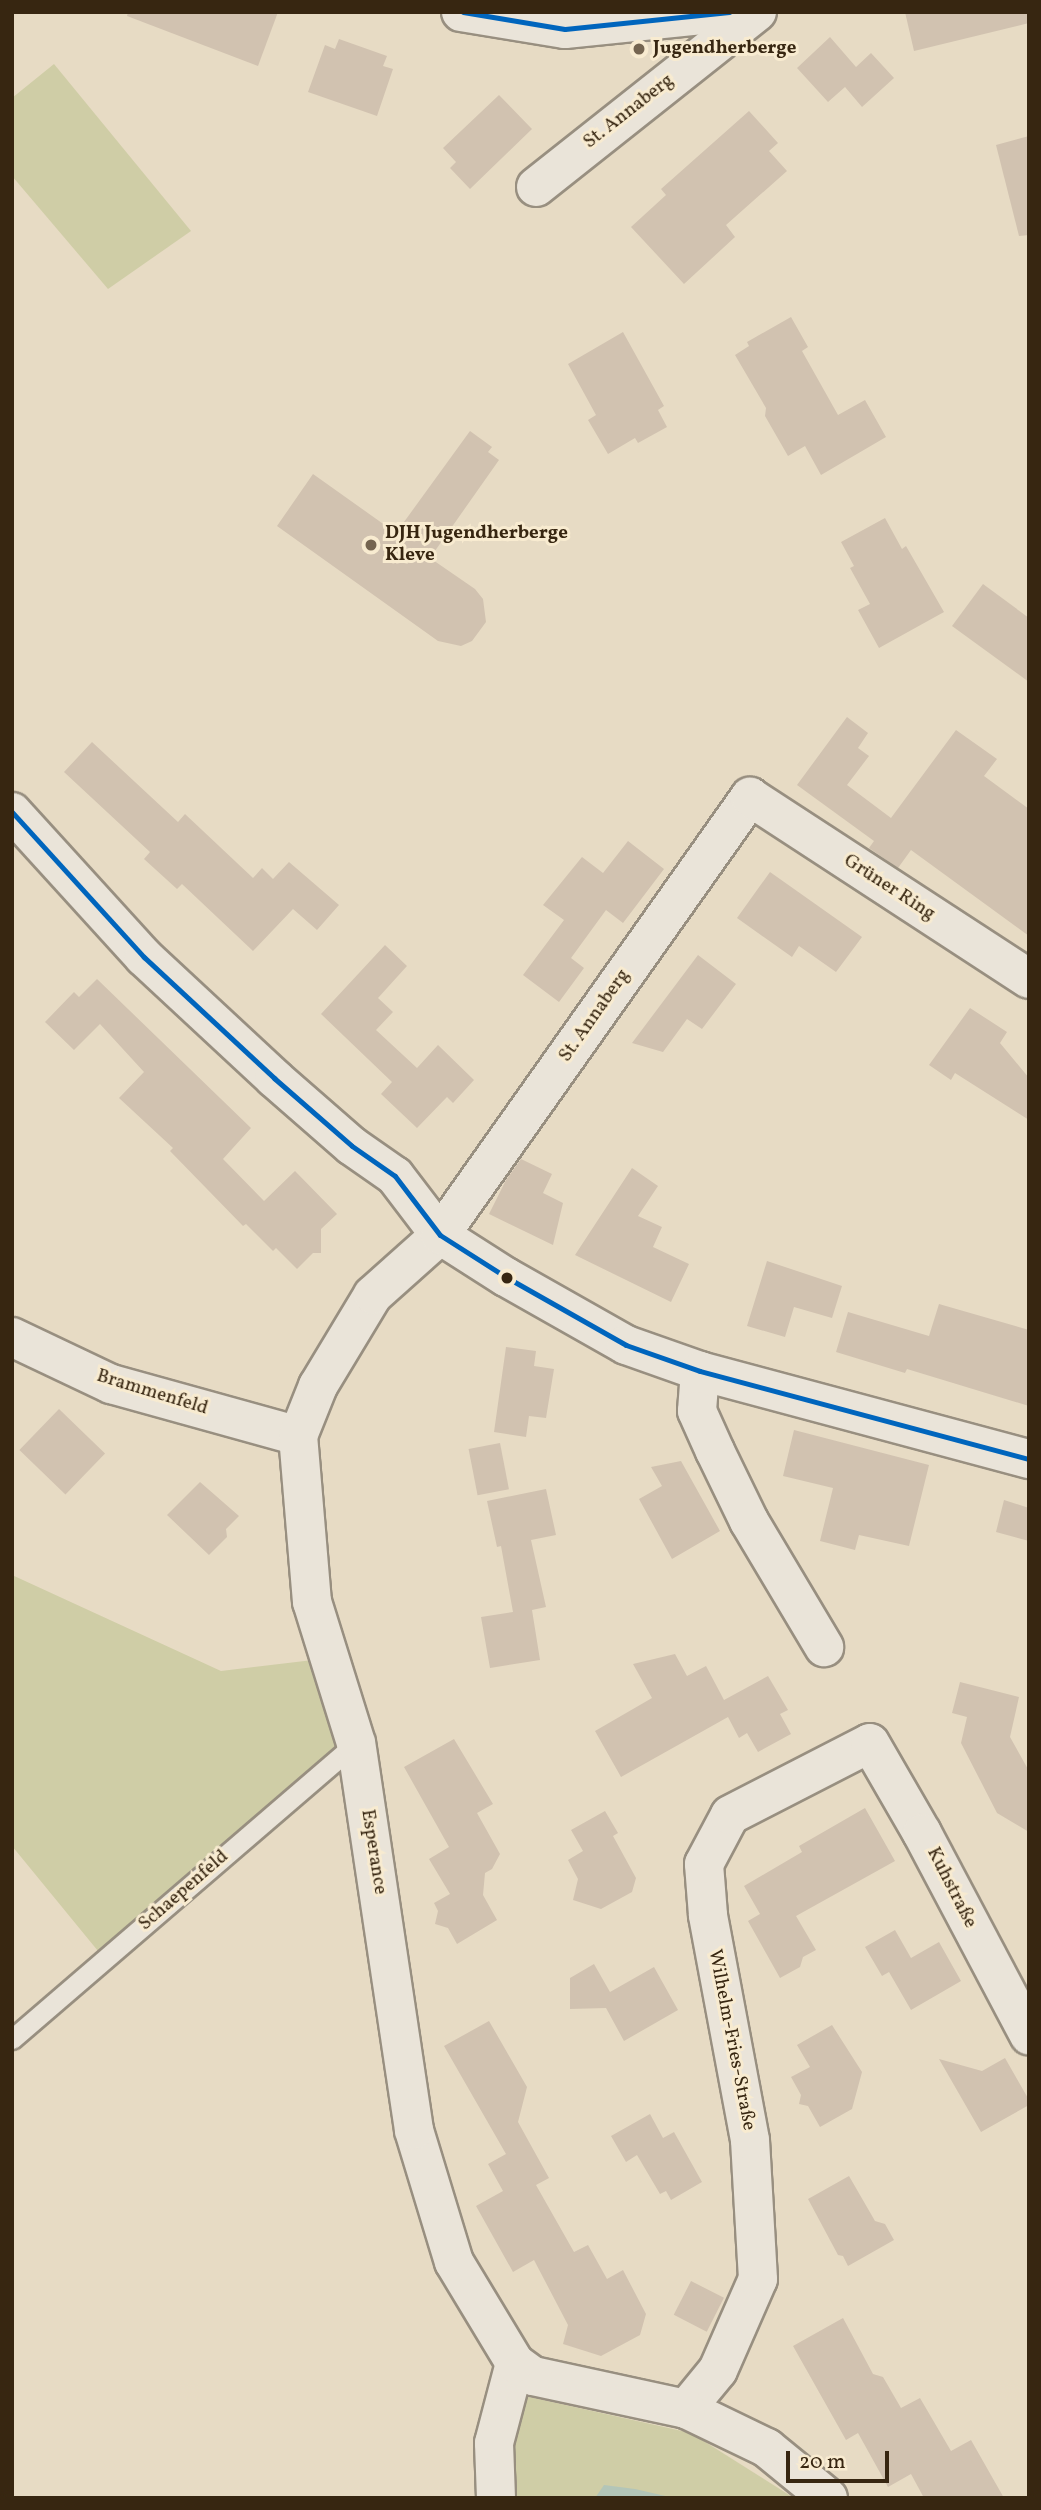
<!DOCTYPE html>
<meta charset="utf-8">
<style>
body{margin:0}
#map{position:relative;width:1041px;height:2510px;overflow:hidden;background:#e7dbc4;font-family:Vollkorn,serif}
div>[style]{position:absolute}
[style*='--x']{left:calc(var(--x)*1px);top:calc(var(--y)*1px);width:calc(var(--w)*1px);rotate:calc(var(--a)*1deg)}
.green>*{inset:0;background:#cfcda6}
.water>*{inset:0;background:#b3c5b8}
.building>*{inset:0;background:#d1c2b0;transform-origin:0 0}
.roads{filter:drop-shadow(2px 0 #988f80) drop-shadow(-2px 0 #988f80) drop-shadow(0 2px #988f80) drop-shadow(0 -2px #988f80)}
.service>*{height:19px;margin:-9.5px;padding:0 9.5px;transform-origin:9.5px;border-radius:9.5px;background:#eae4d9}
.minor>*{height:38px;margin:-19px;padding:0 19px;transform-origin:19px;border-radius:19px;background:#eae4d9}
.bus-1>*{height:5px;margin:-2.5px;padding:0 2.5px;transform-origin:2.5px;border-radius:2.5px;background:#0065bd}
.dots>*{width:19px;height:19px;translate:-50% -50%;box-sizing:border-box;border:4px solid #f8ebd0;border-radius:50%}
span{translate:-50% -50%;white-space:nowrap;text-align:center;line-height:1.15;-webkit-text-stroke:6px #f8ebd0;paint-order:stroke}
.poi-label{font-size:19px;color:#372611;font-weight:700}
.left{translate:0 -50%;text-align:left}
.street-label{font-size:19px;color:#372611}
.frame{position:absolute;inset:0;border:14px solid #372611;pointer-events:none}
.scale{position:absolute;left:786px;top:2451px;width:103px;height:32px;box-sizing:border-box;border:4px solid #372611;border-top:0;padding-left:9px;font-size:21px;line-height:24px;white-space:nowrap;color:#372611;-webkit-text-stroke:5px #f8ebd0;paint-order:stroke}
</style>
<div id="map">
<div class="green">
<i style="clip-path:polygon(54px 64px,191px 231px,108px 289px,12px 176px,12px 98px)"></i>
<i style="clip-path:polygon(12px 1575px,221px 1671px,313px 1660px,337px 1746px,98px 1951px,12px 1846px)"></i>
<i style="clip-path:polygon(525px 2396px,691px 2433px,794px 2498px,516px 2498px,508px 2450px)"></i>
</div>
<div class="water">
<i style="clip-path:polygon(604px 2485px,635px 2489px,674px 2498px,595px 2498px)"></i>
</div>
<div class="building">
<i style="clip-path:polygon(128px 12px,278px 12px,258px 66px,127px 16px)"></i>
<i style="clip-path:polygon(905px 12px,1029px 12px,1029px 23px,914px 51px)"></i>
<i style="clip-path:polygon(830px 37px,856px 67px,871px 53px,894px 78px,862px 107px,845px 87px,828px 102px,797px 68px)"></i>
<i style="clip-path:polygon(339px 39px,387px 56px,383px 66px,393px 69px,377px 116px,308px 92px,325px 45px,335px 49px)"></i>
<i style="clip-path:polygon(499px 95px,532px 129px,470px 189px,450px 168px,456px 162px,443px 148px)"></i>
<i style="clip-path:polygon(749px 111px,778px 143px,769px 151px,787px 171px,726px 225px,735px 237px,684px 284px,631px 227px,666px 195px,661px 189px)"></i>
<i style="clip-path:polygon(1029px 136px,1029px 235px,1019px 236px,996px 145px)"></i>
<i style="clip-path:polygon(791px 317px,808px 347px,802px 351px,838px 415px,865px 400px,886px 437px,821px 475px,805px 446px,788px 456px,765px 416px,766px 408px,735px 355px,749px 346px,747px 342px)"></i>
<i style="clip-path:polygon(623px 332px,664px 406px,658px 410px,667px 427px,638px 443px,635px 438px,608px 454px,588px 420px,596px 415px,568px 364px)"></i>
<i style="clip-path:polygon(470px 431px,492px 447px,488px 452px,499px 460px,430px 558px,475px 589px,483px 599px,486px 622px,472px 641px,461px 646px,438px 641px,277px 526px,313px 474px,396px 533px)"></i>
<i style="clip-path:polygon(885px 518px,902px 549px,906px 546px,944px 612px,879px 648px,858px 610px,870px 604px,850px 568px,854px 566px,841px 542px)"></i>
<i style="clip-path:polygon(983px 584px,1029px 618px,1029px 682px,952px 626px)"></i>
<i style="clip-path:polygon(847px 717px,868px 733px,858px 748px,869px 756px,847px 785px,891px 818px,956px 730px,997px 759px,984px 776px,1029px 809px,1029px 936px,911px 850px,898px 868px,869px 848px,874px 841px,797px 785px)"></i>
<i style="clip-path:polygon(92px 742px,178px 822px,185px 814px,253px 878px,262px 868px,273px 879px,289px 862px,339px 905px,317px 930px,293px 909px,253px 951px,182px 884px,177px 889px,144px 859px,150px 852px,64px 772px)"></i>
<i style="clip-path:polygon(628px 841px,664px 869px,623px 923px,606px 910px,571px 958px,584px 968px,559px 1002px,523px 975px,564px 920px,543px 905px,582px 857px,603px 873px)"></i>
<i style="clip-path:polygon(770px 872px,862px 937px,836px 972px,799px 946px,792px 957px,737px 918px)"></i>
<i style="clip-path:polygon(385px 945px,407px 966px,378px 998px,393px 1012px,376px 1030px,417px 1068px,438px 1045px,474px 1080px,453px 1103px,447px 1097px,417px 1128px,381px 1094px,392px 1082px,321px 1014px)"></i>
<i style="clip-path:polygon(698px 955px,736px 984px,702px 1029px,687px 1019px,663px 1052px,632px 1043px)"></i>
<i style="clip-path:polygon(97px 979px,251px 1128px,223px 1159px,264px 1201px,295px 1171px,337px 1214px,321px 1229px,321px 1253px,313px 1253px,297px 1269px,276px 1248px,273px 1251px,246px 1224px,243px 1226px,170px 1151px,173px 1148px,119px 1098px,144px 1072px,100px 1024px,74px 1050px,45px 1022px,74px 992px,79px 997px)"></i>
<i style="clip-path:polygon(970px 1008px,1007px 1032px,1000px 1043px,1029px 1078px,1029px 1120px,955px 1073px,951px 1080px,929px 1065px)"></i>
<i style="clip-path:polygon(521px 1159px,552px 1174px,543px 1193px,563px 1203px,553px 1245px,489px 1214px,506px 1180px)"></i>
<i style="clip-path:polygon(632px 1168px,658px 1186px,638px 1216px,662px 1227px,653px 1247px,689px 1264px,671px 1302px,575px 1255px)"></i>
<i style="clip-path:polygon(767px 1261px,842px 1286px,832px 1318px,794px 1307px,785px 1337px,747px 1326px)"></i>
<i style="clip-path:polygon(939px 1304px,1029px 1330px,1029px 1406px,907px 1369px,905px 1373px,836px 1352px,848px 1312px,929px 1336px)"></i>
<i style="clip-path:polygon(506px 1347px,536px 1351px,534px 1366px,554px 1369px,546px 1418px,529px 1416px,526px 1437px,494px 1432px)"></i>
<i style="left:59px;top:1409px;width:64px;height:57px;rotate:44deg"></i>
<i style="clip-path:polygon(794px 1430px,929px 1465px,909px 1546px,859px 1535px,855px 1550px,820px 1541px,833px 1488px,783px 1476px)"></i>
<i style="left:500px;top:1443px;width:47px;height:32px;rotate:79deg"></i>
<i style="clip-path:polygon(681px 1461px,720px 1531px,672px 1559px,639px 1499px,662px 1486px,651px 1467px)"></i>
<i style="clip-path:polygon(200px 1482px,239px 1516px,226px 1529px,227px 1537px,209px 1555px,167px 1515px)"></i>
<i style="clip-path:polygon(546px 1489px,556px 1535px,531px 1540px,546px 1607px,532px 1610px,540px 1660px,490px 1668px,481px 1617px,513px 1612px,501px 1546px,497px 1547px,487px 1501px)"></i>
<i style="clip-path:polygon(1004px 1500px,1029px 1508px,1029px 1541px,996px 1532px)"></i>
<i style="clip-path:polygon(675px 1654px,687px 1676px,706px 1666px,724px 1700px,768px 1676px,788px 1710px,780px 1714px,791px 1734px,758px 1752px,747px 1733px,739px 1738px,728px 1717px,621px 1777px,595px 1731px,652px 1698px,633px 1664px)"></i>
<i style="clip-path:polygon(960px 1682px,1019px 1697px,1010px 1737px,1029px 1771px,1029px 1832px,997px 1813px,961px 1743px,967px 1717px,952px 1713px)"></i>
<i style="clip-path:polygon(454px 1739px,493px 1804px,477px 1813px,500px 1854px,492px 1869px,485px 1873px,483px 1895px,497px 1920px,457px 1944px,448px 1928px,435px 1924px,438px 1911px,434px 1903px,450px 1894px,429px 1859px,449px 1847px,404px 1767px)"></i>
<i style="clip-path:polygon(865px 1808px,895px 1861px,796px 1916px,816px 1950px,803px 1957px,800px 1967px,780px 1978px,748px 1921px,760px 1914px,744px 1886px,802px 1852px,799px 1846px)"></i>
<i style="clip-path:polygon(605px 1811px,618px 1833px,613px 1836px,636px 1878px,632px 1892px,601px 1909px,573px 1900px,578px 1879px,568px 1860px,583px 1851px,571px 1830px)"></i>
<i style="clip-path:polygon(895px 1930px,911px 1958px,939px 1942px,961px 1981px,911px 2010px,889px 1972px,882px 1976px,865px 1947px)"></i>
<i style="clip-path:polygon(594px 1964px,610px 1992px,654px 1967px,678px 2010px,624px 2041px,606px 2008px,570px 2009px,570px 1978px)"></i>
<i style="clip-path:polygon(489px 2021px,527px 2087px,518px 2122px,549px 2178px,536px 2185px,574px 2252px,588px 2245px,607px 2279px,623px 2270px,646px 2314px,640px 2335px,601px 2356px,563px 2344px,568px 2325px,534px 2260px,513px 2272px,476px 2206px,503px 2191px,488px 2164px,506px 2154px,444px 2046px)"></i>
<i style="clip-path:polygon(832px 2025px,862px 2072px,852px 2109px,820px 2127px,808px 2106px,799px 2104px,801px 2095px,791px 2077px,810px 2067px,797px 2045px)"></i>
<i style="clip-path:polygon(1005px 2058px,1029px 2100px,1029px 2105px,981px 2132px,939px 2059px,982px 2071px)"></i>
<i style="clip-path:polygon(650px 2114px,663px 2138px,674px 2132px,702px 2182px,671px 2200px,666px 2191px,660px 2194px,637px 2155px,626px 2162px,611px 2136px)"></i>
<i style="clip-path:polygon(849px 2176px,875px 2221px,885px 2224px,894px 2240px,848px 2266px,843px 2256px,838px 2255px,808px 2199px)"></i>
<i style="left:691px;top:2281px;width:37px;height:38px;rotate:27deg"></i>
<i style="clip-path:polygon(843px 2318px,873px 2374px,883px 2377px,901px 2408px,920px 2398px,951px 2451px,971px 2440px,1004px 2498px,924px 2498px,911px 2474px,888px 2487px,858px 2433px,846px 2440px,793px 2346px)"></i>
</div>
<div class="roads">
<div class="service">
<i style="--x:12;--y:2039;--w:454;--a:-40.7"></i>
</div>
<div class="minor">
<i style="--x:461;--y:12;--w:105;--a:9.3"></i>
<i style="--x:565;--y:29;--w:167;--a:-5.8"></i>
<i style="--x:536;--y:187;--w:282;--a:-38.4"></i>
<i style="--x:12;--y:812;--w:196;--a:47.7"></i>
<i style="--x:144;--y:957;--w:178;--a:42.9"></i>
<i style="--x:274;--y:1078;--w:103;--a:41.1"></i>
<i style="--x:352;--y:1146;--w:52;--a:34.9"></i>
<i style="--x:395;--y:1176;--w:74;--a:52.7"></i>
<i style="--x:440;--y:1235;--w:78;--a:32.5"></i>
<i style="--x:506;--y:1277;--w:138;--a:29.5"></i>
<i style="--x:626;--y:1345;--w:78;--a:19.4"></i>
<i style="--x:700;--y:1371;--w:341;--a:15"></i>
<i style="--x:12;--y:1337;--w:110;--a:25.4"></i>
<i style="--x:111;--y:1384;--w:194;--a:15.5"></i>
<i style="--x:700;--y:1371;--w:40;--a:94.3"></i>
<i style="--x:697;--y:1411;--w:44;--a:65.8"></i>
<i style="--x:715;--y:1451;--w:78;--a:64.1"></i>
<i style="--x:749;--y:1521;--w:147;--a:59.2"></i>
<i style="--x:686;--y:2409;--w:50;--a:-50.6"></i>
<i style="--x:718;--y:2370;--w:99;--a:-66.3"></i>
<i style="--x:758;--y:2279;--w:139;--a:-93.3"></i>
<i style="--x:750;--y:2140;--w:229;--a:-100.6"></i>
<i style="--x:708;--y:1915;--w:51;--a:-94.5"></i>
<i style="--x:704;--y:1864;--w:55;--a:-62"></i>
<i style="--x:730;--y:1815;--w:157;--a:-27.2"></i>
<i style="--x:870;--y:1743;--w:104;--a:60"></i>
<i style="--x:922;--y:1833;--w:229;--a:62.1"></i>
<i style="--x:496;--y:2498;--w:55;--a:-92.1"></i>
<i style="--x:494;--y:2443;--w:83;--a:-75.3"></i>
<i style="--x:828;--y:2498;--w:79;--a:-140.7"></i>
<i style="--x:767;--y:2448;--w:90;--a:-154.3"></i>
<i style="--x:686;--y:2409;--w:157;--a:-167.8"></i>
<i style="--x:533;--y:2376;--w:22;--a:-144"></i>
<i style="--x:515;--y:2363;--w:118;--a:-121.1"></i>
<i style="--x:454;--y:2262;--w:138;--a:-106.9"></i>
<i style="--x:414;--y:2130;--w:391;--a:-98.5"></i>
<i style="--x:356;--y:1743;--w:148;--a:-107.3"></i>
<i style="--x:312;--y:1602;--w:167;--a:-94.8"></i>
<i style="--x:298;--y:1436;--w:54;--a:-68.2"></i>
<i style="--x:318;--y:1386;--w:106;--a:-58.9"></i>
<i style="--x:373;--y:1295;--w:90;--a:-41.8"></i>
<i style="--x:440;--y:1235;--w:537;--a:-54.71"></i>
<i style="--x:750;--y:797;--w:333;--a:33.1"></i>
</div>
</div>
<div class="bus-1">
<i style="--x:463;--y:12;--w:103;--a:9.5"></i>
<i style="--x:565;--y:29;--w:165;--a:-5.9"></i>
<i style="--x:12;--y:812;--w:196;--a:47.7"></i>
<i style="--x:144;--y:957;--w:178;--a:42.9"></i>
<i style="--x:274;--y:1078;--w:103;--a:41.1"></i>
<i style="--x:352;--y:1146;--w:52;--a:34.9"></i>
<i style="--x:395;--y:1176;--w:74;--a:52.7"></i>
<i style="--x:440;--y:1235;--w:78;--a:32.5"></i>
<i style="--x:506;--y:1277;--w:138;--a:29.5"></i>
<i style="--x:626;--y:1345;--w:78;--a:19.4"></i>
<i style="--x:700;--y:1371;--w:341;--a:15"></i>
</div>
<div class="dots">
<i style="left:639px;top:49px;background:#756550"></i>
<i style="left:371px;top:545px;background:#756550"></i>
<i style="left:507px;top:1278px;background:#372611"></i>
</div>
<div class="poi-label">
<span class="left" style="left:653px;top:49px">Jugendherberge</span>
<span class="left" style="left:385px;top:545px">DJH Jugendherberge<br>Kleve</span>
</div>
<div class="street-label">
<span style="left:629px;top:112px;rotate:-38deg">St. Annaberg</span>
<span style="left:889px;top:888px;rotate:33deg">Grüner Ring</span>
<span style="left:595px;top:1016px;rotate:-55deg">St. Annaberg</span>
<span style="left:152px;top:1393px;rotate:17deg">Brammenfeld</span>
<span style="left:373px;top:1852px;rotate:81deg">Esperance</span>
<span style="left:951px;top:1888px;rotate:63deg">Kuhstraße</span>
<span style="left:184px;top:1891px;rotate:-41deg">Schaepenfeld</span>
<span style="left:731px;top:2040px;rotate:79deg">Wilhelm-Fries-Straße</span>
</div>
<div class="frame"></div>
<div class="scale">20 m</div>
</div>
